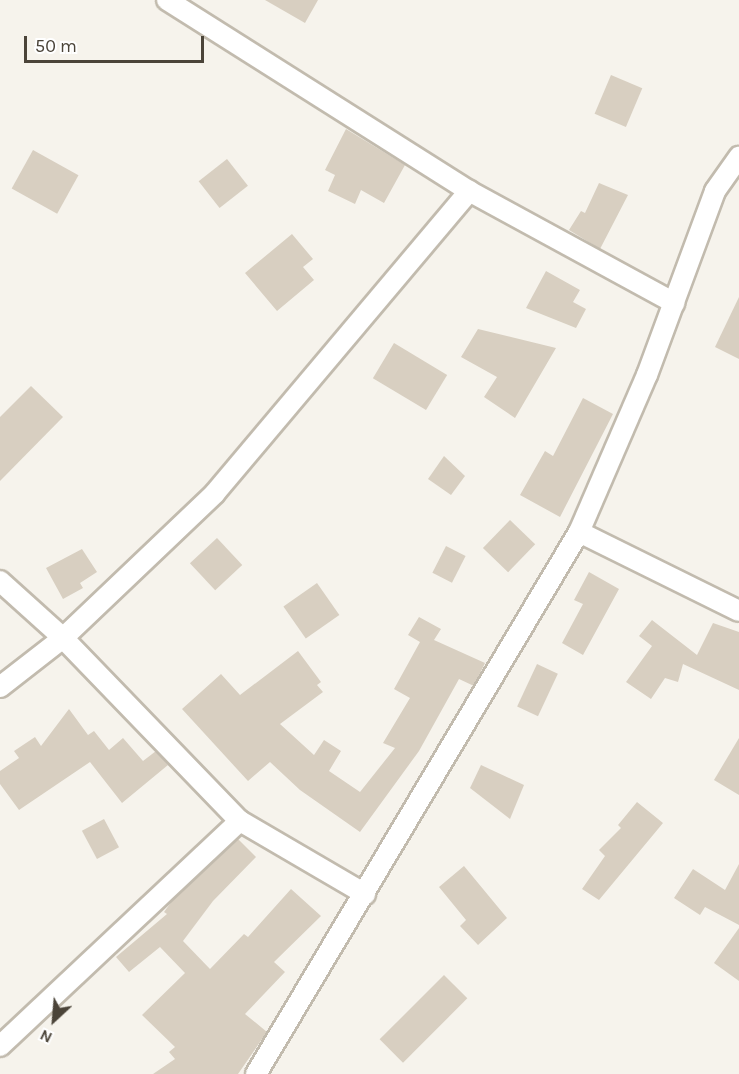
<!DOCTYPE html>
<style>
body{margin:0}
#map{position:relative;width:739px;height:1074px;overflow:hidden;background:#f6f3ec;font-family:Karla,sans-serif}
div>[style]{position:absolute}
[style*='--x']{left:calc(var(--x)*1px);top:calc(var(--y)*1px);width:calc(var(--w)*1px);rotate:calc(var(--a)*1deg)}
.building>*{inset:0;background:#d8cfc1;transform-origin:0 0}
.roads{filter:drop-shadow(2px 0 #c2bbae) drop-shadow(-2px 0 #c2bbae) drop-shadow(0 2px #c2bbae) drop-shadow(0 -2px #c2bbae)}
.street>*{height:20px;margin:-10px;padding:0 10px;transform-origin:10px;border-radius:10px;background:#fff}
span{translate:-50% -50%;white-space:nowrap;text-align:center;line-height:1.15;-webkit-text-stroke:6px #fff;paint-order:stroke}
.north{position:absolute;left:24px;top:990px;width:60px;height:60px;-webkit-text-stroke:4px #fff;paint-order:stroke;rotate:206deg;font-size:16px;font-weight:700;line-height:24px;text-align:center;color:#4b4439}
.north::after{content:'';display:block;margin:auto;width:21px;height:27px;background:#4b4439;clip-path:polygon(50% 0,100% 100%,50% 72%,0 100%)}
.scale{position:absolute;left:24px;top:36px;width:180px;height:27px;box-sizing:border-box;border:3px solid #4b4439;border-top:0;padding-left:8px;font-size:18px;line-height:21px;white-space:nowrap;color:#4b4439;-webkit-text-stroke:4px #fff;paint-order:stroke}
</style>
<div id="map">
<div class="building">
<i style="clip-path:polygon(265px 0,318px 0,305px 23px)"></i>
<i style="left:611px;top:75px;width:34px;height:42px;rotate:23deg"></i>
<i style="clip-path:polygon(346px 129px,405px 165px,384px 203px,361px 190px,355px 204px,328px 191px,335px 175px,325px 170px)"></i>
<i style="left:33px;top:150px;width:52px;height:44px;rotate:29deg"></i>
<i style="left:227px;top:159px;width:34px;height:36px;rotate:52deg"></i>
<i style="clip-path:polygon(599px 183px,628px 195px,600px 249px,569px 230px,581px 211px,585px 213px)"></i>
<i style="clip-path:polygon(292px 234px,313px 259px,303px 267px,314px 280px,277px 311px,245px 273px)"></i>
<i style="clip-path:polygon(546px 271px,580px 290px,573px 302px,586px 309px,576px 328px,526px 308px)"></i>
<i style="clip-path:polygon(739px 297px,739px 359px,715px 347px)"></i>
<i style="clip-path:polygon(478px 329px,556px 348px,515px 418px,484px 397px,497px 377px,461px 357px)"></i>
<i style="left:394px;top:343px;width:62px;height:41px;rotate:31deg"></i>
<i style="clip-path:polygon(31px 386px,63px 417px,0 481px,0 417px)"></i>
<i style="clip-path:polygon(583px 398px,613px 414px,560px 517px,520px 495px,545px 451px,553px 456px)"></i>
<i style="clip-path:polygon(444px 456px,465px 476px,451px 495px,428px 479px)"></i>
<i style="left:510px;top:520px;width:35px;height:39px;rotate:44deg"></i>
<i style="left:217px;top:538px;width:37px;height:37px;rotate:47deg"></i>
<i style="left:446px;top:546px;width:22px;height:30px;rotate:27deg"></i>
<i style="clip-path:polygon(82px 549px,97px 572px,80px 583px,83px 588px,63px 599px,46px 568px)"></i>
<i style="clip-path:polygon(589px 572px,619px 589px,583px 655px,562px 643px,583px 604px,574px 600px)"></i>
<i style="left:317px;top:583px;width:39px;height:41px;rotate:55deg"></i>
<i style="clip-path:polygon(419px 617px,441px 629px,434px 640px,485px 663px,474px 686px,459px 679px,419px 751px,360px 832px,300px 790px,270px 762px,248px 781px,182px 709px,221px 674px,240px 695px,298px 651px,321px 682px,317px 685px,323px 692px,280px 724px,314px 755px,324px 740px,341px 751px,329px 771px,360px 792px,395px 748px,383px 743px,410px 698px,394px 689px,420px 642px,408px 635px)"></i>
<i style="clip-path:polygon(652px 620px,697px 655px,713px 623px,739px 632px,739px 690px,683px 664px,678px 682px,665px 678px,651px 699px,626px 682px,652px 646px,639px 636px)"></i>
<i style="left:537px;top:664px;width:23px;height:47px;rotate:25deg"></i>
<i style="clip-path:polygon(69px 709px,88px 735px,94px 731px,109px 750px,123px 738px,143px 761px,156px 751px,168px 765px,122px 803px,90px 762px,19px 810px,0 784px,0 771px,19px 758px,14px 751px,35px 737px,41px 746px)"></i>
<i style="clip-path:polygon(739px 738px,739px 795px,714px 780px)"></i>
<i style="clip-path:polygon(481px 765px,524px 785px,510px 819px,470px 788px)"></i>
<i style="clip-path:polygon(637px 802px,663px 823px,599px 900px,582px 889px,605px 856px,599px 850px,621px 828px,618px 825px)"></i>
<i style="left:104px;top:819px;width:32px;height:25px;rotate:62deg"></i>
<i style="clip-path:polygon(238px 839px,256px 857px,213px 901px,183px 941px,210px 969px,244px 934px,248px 937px,291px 889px,321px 916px,274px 962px,285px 972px,245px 1014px,267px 1032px,238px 1074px,153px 1074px,175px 1059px,169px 1052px,175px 1047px,142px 1015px,185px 973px,160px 947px,129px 972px,116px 957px,167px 914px,164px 912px,172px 901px)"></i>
<i style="clip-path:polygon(739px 864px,739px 925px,705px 907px,700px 915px,674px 898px,693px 869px,725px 890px)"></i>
<i style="clip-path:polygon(464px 866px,507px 918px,478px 945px,460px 926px,466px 920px,439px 887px)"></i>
<i style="clip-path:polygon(739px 928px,739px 981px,714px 963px)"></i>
<i style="left:444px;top:975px;width:33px;height:91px;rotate:45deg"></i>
</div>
<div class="roads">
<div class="street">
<i style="--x:167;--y:0;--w:357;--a:32.3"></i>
<i style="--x:469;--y:191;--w:234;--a:28.6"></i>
<i style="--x:579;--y:532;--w:178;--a:26.3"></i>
<i style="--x:0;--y:581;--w:85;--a:42.1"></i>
<i style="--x:63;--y:638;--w:255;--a:46"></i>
<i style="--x:240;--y:821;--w:145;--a:30.3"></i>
<i style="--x:0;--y:687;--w:80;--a:-37.9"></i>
<i style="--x:63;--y:638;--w:210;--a:-43.6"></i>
<i style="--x:215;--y:493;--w:395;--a:-49.9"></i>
<i style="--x:0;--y:1046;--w:329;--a:-43.2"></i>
<i style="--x:256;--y:1074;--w:631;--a:-59.21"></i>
<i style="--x:579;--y:532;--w:171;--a:-66.6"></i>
<i style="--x:647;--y:375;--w:196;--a:-69.7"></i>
<i style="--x:715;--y:191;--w:42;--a:-54.8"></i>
</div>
</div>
<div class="north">N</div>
<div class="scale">50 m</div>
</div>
